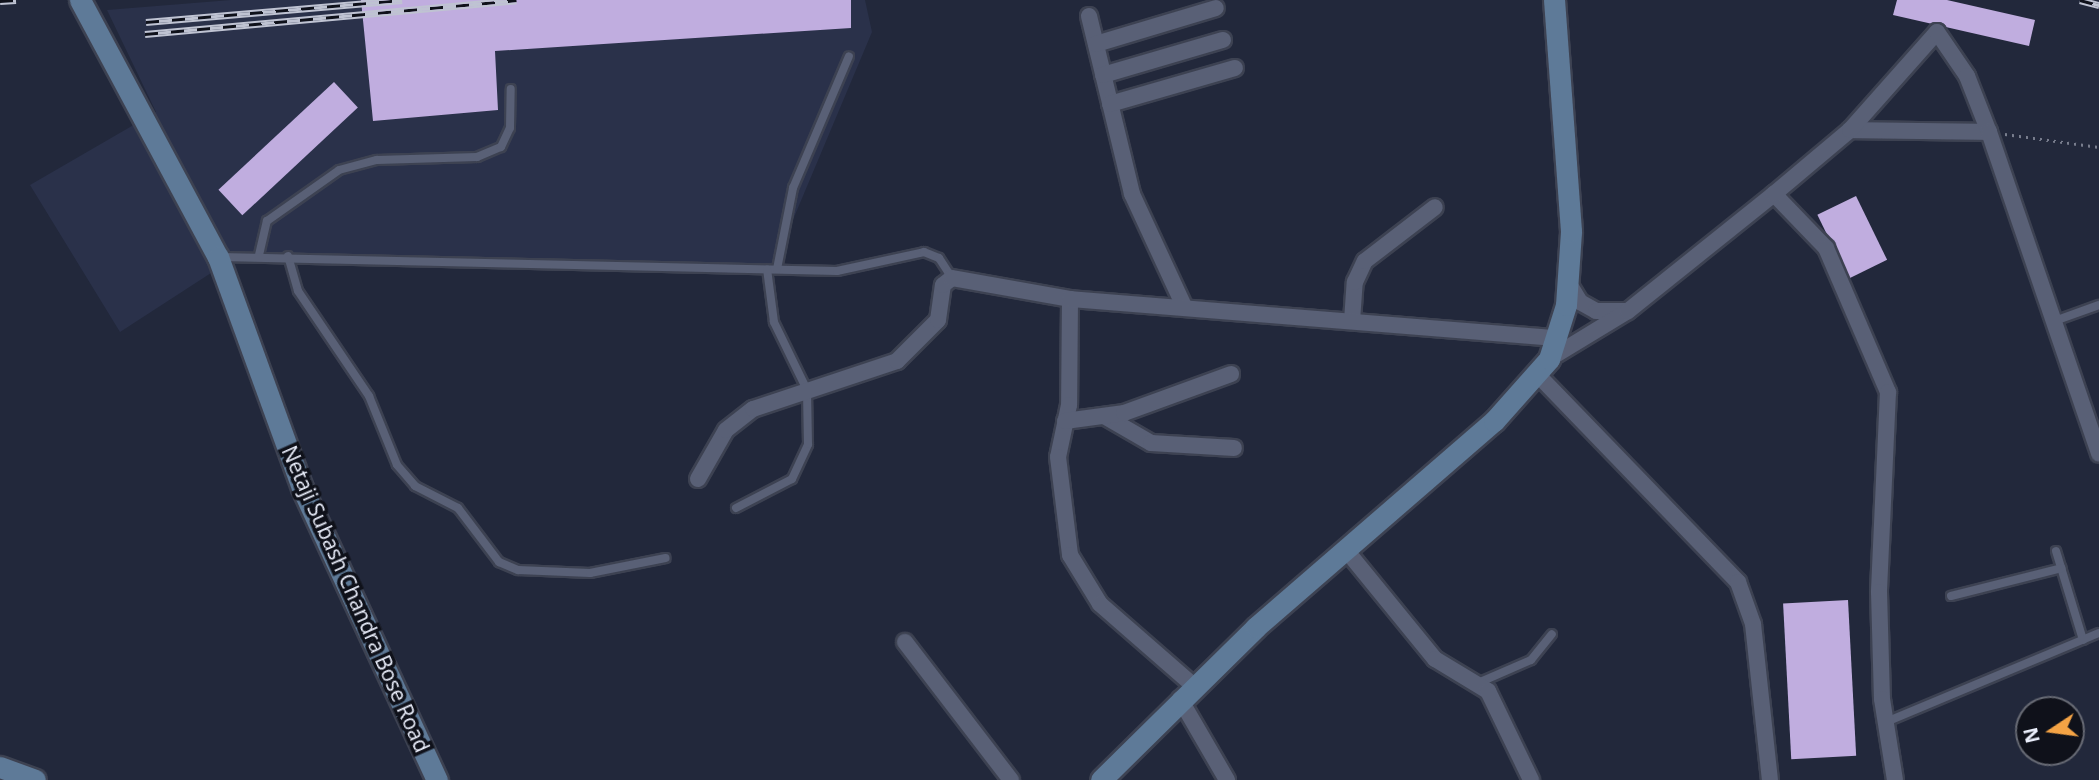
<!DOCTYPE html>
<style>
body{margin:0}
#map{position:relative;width:2099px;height:780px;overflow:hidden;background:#22283b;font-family:"Open Sans",sans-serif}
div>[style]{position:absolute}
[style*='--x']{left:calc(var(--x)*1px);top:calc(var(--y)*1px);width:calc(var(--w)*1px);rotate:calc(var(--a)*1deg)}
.built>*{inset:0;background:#2a314a}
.building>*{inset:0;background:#c0addf;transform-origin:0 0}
.path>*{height:2.5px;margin-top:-1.25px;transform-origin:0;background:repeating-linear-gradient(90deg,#787d8d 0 2px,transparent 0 7px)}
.roads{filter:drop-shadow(2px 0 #3d4252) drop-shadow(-2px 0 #3d4252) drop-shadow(0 2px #3d4252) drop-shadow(0 -2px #3d4252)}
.lane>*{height:8px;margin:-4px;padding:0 4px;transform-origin:4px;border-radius:4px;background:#596076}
.street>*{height:16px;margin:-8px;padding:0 8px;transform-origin:8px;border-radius:8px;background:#596076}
.secondary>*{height:21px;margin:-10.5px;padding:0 10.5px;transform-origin:10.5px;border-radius:10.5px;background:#5e7a98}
.rail>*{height:7px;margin-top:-3.5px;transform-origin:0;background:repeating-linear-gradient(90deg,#0f111a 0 13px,#bfc3d2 0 26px);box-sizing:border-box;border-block:2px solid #bfc3d2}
span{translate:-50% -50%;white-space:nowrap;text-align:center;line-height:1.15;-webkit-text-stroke:7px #0f111a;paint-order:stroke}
.street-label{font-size:21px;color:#ebeffc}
.north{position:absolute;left:2015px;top:696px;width:70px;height:70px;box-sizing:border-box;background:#0f111a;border:2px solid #676a74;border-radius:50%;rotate:257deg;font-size:19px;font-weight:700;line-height:28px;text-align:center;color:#ebeffc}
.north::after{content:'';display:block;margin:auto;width:24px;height:32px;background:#f4a345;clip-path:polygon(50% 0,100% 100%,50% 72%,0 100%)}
</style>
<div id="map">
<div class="built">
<i style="clip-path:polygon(231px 0,865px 0,872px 32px,771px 272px,228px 262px,120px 332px,30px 185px,156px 112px,107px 10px)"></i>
</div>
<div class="building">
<i style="clip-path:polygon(361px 0,851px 0,851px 28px,495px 51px,498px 110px,373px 121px)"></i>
<i style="clip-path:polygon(1897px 0,1947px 0,2035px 20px,2029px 46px,1893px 15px)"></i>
<i style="left:334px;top:82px;width:35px;height:158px;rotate:47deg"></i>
<i style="left:1856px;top:196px;width:71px;height:43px;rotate:64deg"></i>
<i style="left:1848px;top:600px;width:156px;height:65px;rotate:87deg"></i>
</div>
<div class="path">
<i style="--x:2005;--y:134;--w:95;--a:7.9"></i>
</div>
<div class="roads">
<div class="lane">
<i style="--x:259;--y:255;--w:35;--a:-77"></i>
<i style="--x:267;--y:221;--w:88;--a:-35.3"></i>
<i style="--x:339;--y:170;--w:39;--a:-15"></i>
<i style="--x:377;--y:160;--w:100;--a:-1.7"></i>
<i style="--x:477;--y:157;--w:26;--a:-23"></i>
<i style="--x:501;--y:147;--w:21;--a:-65"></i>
<i style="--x:510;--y:128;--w:39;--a:-89"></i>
<i style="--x:288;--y:256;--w:36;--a:74"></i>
<i style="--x:298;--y:291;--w:127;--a:55.9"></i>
<i style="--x:369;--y:396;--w:74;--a:67.9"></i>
<i style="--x:397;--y:465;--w:28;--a:49"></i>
<i style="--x:415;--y:486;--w:48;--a:27.1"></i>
<i style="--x:458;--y:508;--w:68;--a:52.8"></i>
<i style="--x:499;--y:562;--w:21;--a:23"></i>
<i style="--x:518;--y:570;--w:72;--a:2.4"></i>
<i style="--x:590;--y:573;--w:77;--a:-11.2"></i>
<i style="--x:221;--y:257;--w:616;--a:1.3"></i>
<i style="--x:837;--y:271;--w:89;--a:-12.3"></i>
<i style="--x:924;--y:252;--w:16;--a:22"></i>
<i style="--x:939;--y:258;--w:24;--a:57"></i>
<i style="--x:777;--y:269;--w:83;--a:-78.8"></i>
<i style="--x:793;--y:188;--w:143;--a:-67"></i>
<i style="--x:2052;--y:322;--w:50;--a:-19.9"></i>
<i style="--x:736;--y:508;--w:63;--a:-27.4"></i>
<i style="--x:792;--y:479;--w:38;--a:-65"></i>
<i style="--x:808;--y:444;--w:54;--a:-91.1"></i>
<i style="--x:807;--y:390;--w:76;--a:-115.9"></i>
<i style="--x:774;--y:322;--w:53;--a:-97.5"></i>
<i style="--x:2056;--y:551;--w:93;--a:73.1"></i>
<i style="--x:1951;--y:596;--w:114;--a:-14.2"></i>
<i style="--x:1478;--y:683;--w:58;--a:-23.5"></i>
<i style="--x:1531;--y:660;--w:33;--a:-51"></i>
<i style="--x:1886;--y:722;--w:231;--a:-22.7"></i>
</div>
<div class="street">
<i style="--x:1089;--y:16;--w:183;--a:76.4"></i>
<i style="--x:1132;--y:194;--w:121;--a:65.1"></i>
<i style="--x:1096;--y:44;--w:125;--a:-16.7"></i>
<i style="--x:1103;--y:75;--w:125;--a:-16.3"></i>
<i style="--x:1110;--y:104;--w:130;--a:-16.1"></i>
<i style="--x:1850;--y:130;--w:139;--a:0.8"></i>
<i style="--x:1774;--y:194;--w:75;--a:46.1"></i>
<i style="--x:1826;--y:248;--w:157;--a:66.7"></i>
<i style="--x:1888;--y:392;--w:200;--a:92.6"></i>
<i style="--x:1879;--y:592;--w:107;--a:88.4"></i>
<i style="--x:1882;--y:699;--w:82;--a:80.9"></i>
<i style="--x:1568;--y:282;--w:23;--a:59"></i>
<i style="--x:1580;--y:302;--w:18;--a:29"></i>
<i style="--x:1596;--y:311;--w:30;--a:0"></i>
<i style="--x:1070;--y:299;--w:106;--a:90.5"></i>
<i style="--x:1069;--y:405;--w:53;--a:101.9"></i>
<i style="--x:1058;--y:457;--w:99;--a:83"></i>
<i style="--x:1070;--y:555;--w:57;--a:58.5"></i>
<i style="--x:1100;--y:604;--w:125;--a:41.1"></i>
<i style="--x:1352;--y:321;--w:39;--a:-86"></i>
<i style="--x:1355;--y:282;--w:23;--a:-65"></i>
<i style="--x:1365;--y:261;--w:88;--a:-37.6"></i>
<i style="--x:1549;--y:359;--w:92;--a:-31.3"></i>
<i style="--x:1628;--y:311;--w:187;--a:-38.7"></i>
<i style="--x:1774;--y:194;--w:99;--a:-40.1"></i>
<i style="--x:1850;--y:130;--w:131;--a:-48.4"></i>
<i style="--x:1937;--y:32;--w:53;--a:55.7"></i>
<i style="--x:1967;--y:76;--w:60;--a:68.6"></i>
<i style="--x:1989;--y:132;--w:340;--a:71.1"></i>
<i style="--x:1538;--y:375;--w:288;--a:46"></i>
<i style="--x:1738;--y:582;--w:45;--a:70.3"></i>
<i style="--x:1753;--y:624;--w:157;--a:83.8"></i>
<i style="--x:1106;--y:417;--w:52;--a:30"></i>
<i style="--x:1151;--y:443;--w:83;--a:3.4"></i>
<i style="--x:1065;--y:421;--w:60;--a:-7.7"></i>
<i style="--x:1124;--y:413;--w:114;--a:-20"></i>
<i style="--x:698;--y:479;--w:56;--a:-60.3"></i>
<i style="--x:726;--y:430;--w:34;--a:-38"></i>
<i style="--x:753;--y:409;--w:152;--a:-18.4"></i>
<i style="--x:897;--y:361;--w:58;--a:-45"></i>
<i style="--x:938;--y:320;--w:35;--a:-82"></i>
<i style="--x:943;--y:285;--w:11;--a:-38"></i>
<i style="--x:952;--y:278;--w:120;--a:10.1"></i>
<i style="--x:1070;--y:299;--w:489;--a:4.6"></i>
<i style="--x:1346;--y:550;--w:141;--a:50.8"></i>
<i style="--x:1435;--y:659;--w:62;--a:31.1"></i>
<i style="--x:1488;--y:691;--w:99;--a:64.2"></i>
<i style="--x:905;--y:642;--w:174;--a:52.5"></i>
<i style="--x:1180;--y:699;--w:94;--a:59.9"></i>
</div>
<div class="secondary">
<i style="--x:80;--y:0;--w:292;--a:61.8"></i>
<i style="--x:218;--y:257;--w:246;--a:70"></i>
<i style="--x:302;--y:488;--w:322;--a:65.2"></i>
<i style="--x:0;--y:767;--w:37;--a:20"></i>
<i style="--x:1101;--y:780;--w:218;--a:-44.6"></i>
<i style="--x:1256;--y:627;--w:315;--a:-40.9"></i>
<i style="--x:1494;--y:421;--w:83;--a:-48.4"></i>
<i style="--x:1549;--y:359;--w:57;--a:-72.5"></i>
<i style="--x:1566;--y:305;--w:74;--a:-86.1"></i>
<i style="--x:1571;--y:231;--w:232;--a:-94.2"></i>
</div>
</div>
<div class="rail">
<i style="--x:2080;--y:0;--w:20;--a:15"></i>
<i style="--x:0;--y:1;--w:16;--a:-4"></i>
<i style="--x:146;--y:22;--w:257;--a:-4.9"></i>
<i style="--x:145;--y:34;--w:373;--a:-5.2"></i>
</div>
<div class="street-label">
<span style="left:356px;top:599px;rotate:66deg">Netaji Subash Chandra Bose Road</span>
</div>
<div class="north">N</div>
</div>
